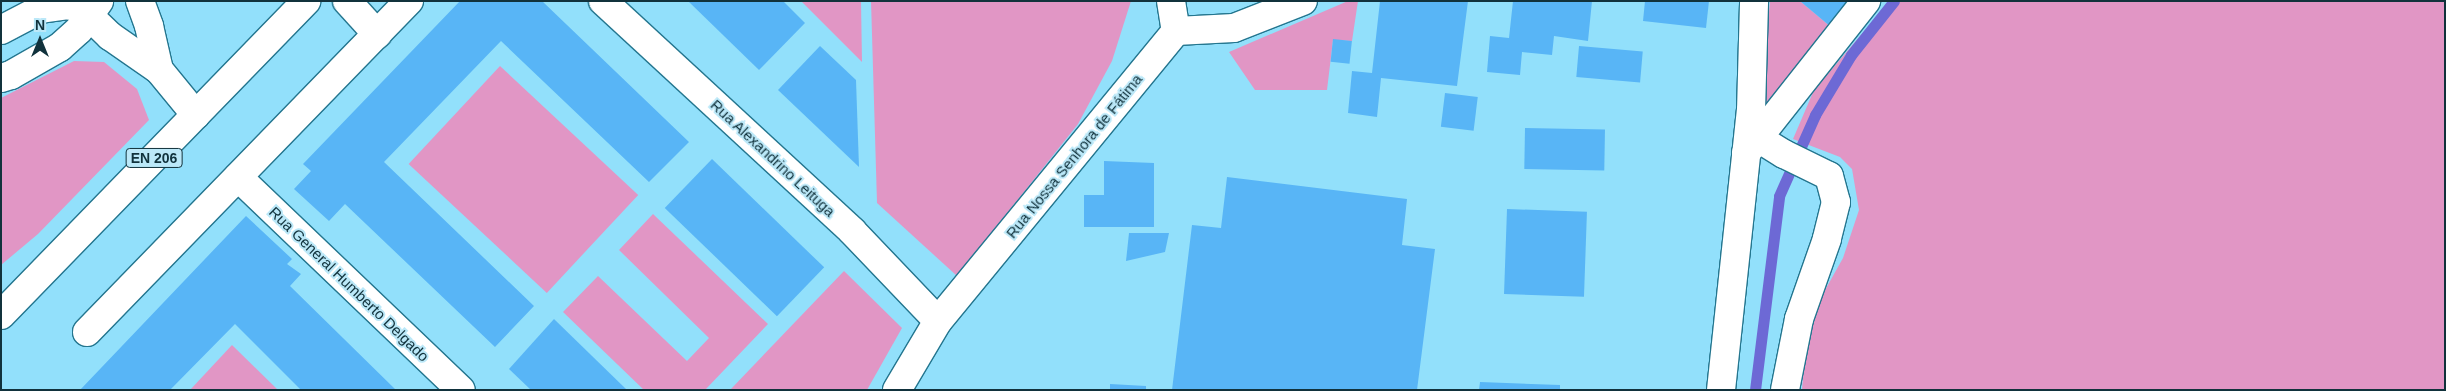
<!DOCTYPE html>
<meta charset="utf-8">
<style>
body{margin:0}
#map{position:relative;width:2446px;height:391px;overflow:hidden;background:#92e0fb;font-family:Helvetica,sans-serif}
div>[style]{position:absolute}
[style*='--x']{left:calc(var(--x)*1px);top:calc(var(--y)*1px);width:calc(var(--w)*1px);rotate:calc(var(--a)*1deg)}
.green>*{inset:0;background:#e196c5;transform-origin:0 0}
.stream>*{height:11px;margin:-5.5px;padding:0 5.5px;transform-origin:5.5px;border-radius:5.5px;background:#6d69d5}
.building>*{inset:0;background:#58b5f6;transform-origin:0 0}
.roads{filter:drop-shadow(1px 0 #24768f) drop-shadow(-1px 0 #24768f) drop-shadow(0 1px #24768f) drop-shadow(0 -1px #24768f)}
.minor>*{height:28px;margin:-14px;padding:0 14px;transform-origin:14px;border-radius:14px;background:#fff}
.major>*{height:28px;margin:-14px;padding:0 14px;transform-origin:14px;border-radius:14px;background:#fff}
span{translate:-50% -50%;white-space:nowrap;text-align:center;line-height:1.15;-webkit-text-stroke:4px #bbe8f8;paint-order:stroke}
.shield-label span{padding:1px 4px;background:#bbe8f8;border:1px solid;border-radius:4px;-webkit-text-stroke-width:0}
.shield-label{font-size:14px;color:#11323c;font-weight:700}
.street-label{font-size:15px;color:#11323c}
.frame{position:absolute;inset:0;border:2px solid #11323c;pointer-events:none}
.north{position:absolute;left:15px;top:15px;width:50px;height:50px;-webkit-text-stroke:4px #bbe8f8;paint-order:stroke;rotate:0deg;font-size:14px;font-weight:700;line-height:20px;text-align:center;color:#11323c}
.north::after{content:'';display:block;margin:auto;width:18px;height:22px;background:#11323c;clip-path:polygon(50% 0,100% 100%,50% 72%,0 100%)}
</style>
<div id="map">
<div class="green">
<i style="clip-path:polygon(801px 1px,861px 1px,862px 62px)"></i>
<i style="clip-path:polygon(871px 1px,1131px 1px,1112px 61px,1078px 124px,957px 276px,877px 203px)"></i>
<i style="clip-path:polygon(1348px 1px,1358px 1px,1352px 41px,1333px 40px,1327px 90px,1255px 90px,1229px 52px)"></i>
<i style="clip-path:polygon(1770px 1px,1800px 1px,1831px 27px,1770px 104px,1766px 104px,1762px 102px,1762px 88px)"></i>
<i style="clip-path:polygon(1890px 1px,2445px 1px,2445px 390px,1802px 390px,1805px 353px,1815px 308px,1843px 258px,1859px 210px,1852px 169px,1840px 157px,1793px 139px,1814px 90px)"></i>
<i style="clip-path:polygon(74px 61px,104px 62px,137px 89px,149px 120px,38px 234px,1px 265px,1px 98px)"></i>
<i style="left:500px;top:66px;width:189px;height:134px;rotate:43deg"></i>
<i style="clip-path:polygon(653px 214px,768px 324px,705px 390px,644px 390px,563px 312px,598px 276px,687px 361px,709px 338px,619px 250px)"></i>
<i style="clip-path:polygon(844px 271px,902px 328px,867px 390px,730px 390px)"></i>
<i style="clip-path:polygon(232px 345px,278px 390px,190px 390px)"></i>
</div>
<div class="stream">
<i style="--x:1755;--y:390;--w:195;--a:-82.9"></i>
<i style="--x:1779;--y:196;--w:89;--a:-66"></i>
<i style="--x:1815;--y:115;--w:70;--a:-59"></i>
<i style="--x:1851;--y:55;--w:69;--a:-51.5"></i>
</div>
<div class="building">
<i style="clip-path:polygon(460px 1px,542px 1px,689px 142px,649px 182px,501px 41px,384px 162px,534px 306px,495px 347px,345px 204px,329px 221px,294px 189px,311px 171px,303px 164px)"></i>
<i style="clip-path:polygon(688px 1px,783px 1px,805px 23px,759px 70px)"></i>
<i style="clip-path:polygon(1380px 1px,1468px 1px,1457px 86px,1381px 78px,1377px 117px,1348px 113px,1352px 71px,1372px 73px)"></i>
<i style="clip-path:polygon(1513px 1px,1592px 1px,1588px 41px,1554px 36px,1552px 55px,1522px 52px,1520px 75px,1487px 72px,1490px 36px,1509px 38px)"></i>
<i style="clip-path:polygon(1645px 1px,1709px 1px,1706px 28px,1643px 21px)"></i>
<i style="clip-path:polygon(1800px 1px,1853px 1px,1831px 27px)"></i>
<i style="left:1333px;top:39px;width:19px;height:23px;rotate:6deg"></i>
<i style="clip-path:polygon(820px 46px,856px 80px,859px 167px,778px 90px)"></i>
<i style="left:1579px;top:46px;width:64px;height:31px;rotate:5deg"></i>
<i style="left:1445px;top:93px;width:33px;height:34px;rotate:7deg"></i>
<i style="left:1525px;top:128px;width:80px;height:41px;rotate:1deg"></i>
<i style="left:712px;top:159px;width:156px;height:68px;rotate:44deg"></i>
<i style="clip-path:polygon(1104px 161px,1154px 163px,1154px 227px,1084px 227px,1084px 195px,1104px 195px)"></i>
<i style="clip-path:polygon(1227px 177px,1407px 199px,1402px 245px,1435px 249px,1417px 390px,1172px 390px,1192px 225px,1221px 228px)"></i>
<i style="left:1507px;top:209px;width:80px;height:85px;rotate:2deg"></i>
<i style="clip-path:polygon(246px 216px,292px 259px,287px 264px,301px 274px,290px 286px,396px 390px,301px 390px,235px 324px,170px 390px,80px 390px)"></i>
<i style="clip-path:polygon(1129px 233px,1169px 233px,1165px 252px,1126px 261px)"></i>
<i style="clip-path:polygon(554px 319px,627px 390px,531px 390px,509px 369px)"></i>
<i style="clip-path:polygon(1480px 382px,1560px 385px,1560px 390px,1479px 390px)"></i>
<i style="clip-path:polygon(1110px 384px,1146px 386px,1146px 390px,1110px 390px)"></i>
</div>
<div class="roads">
<div class="minor">
<i style="--x:140;--y:1;--w:27;--a:70"></i>
<i style="--x:149;--y:26;--w:45;--a:77.2"></i>
<i style="--x:347;--y:1;--w:45;--a:47.7"></i>
<i style="--x:603;--y:1;--w:339;--a:42.7"></i>
<i style="--x:852;--y:231;--w:124;--a:46.3"></i>
<i style="--x:1171;--y:1;--w:30;--a:81"></i>
<i style="--x:1;--y:30;--w:45;--a:-27.7"></i>
<i style="--x:41;--y:9;--w:27;--a:-8"></i>
<i style="--x:68;--y:5;--w:15;--a:16"></i>
<i style="--x:82;--y:9;--w:39;--a:44"></i>
<i style="--x:110;--y:36;--w:60;--a:34.8"></i>
<i style="--x:159;--y:70;--w:58;--a:50.6"></i>
<i style="--x:1;--y:78;--w:10;--a:-17"></i>
<i style="--x:11;--y:75;--w:56;--a:-29.7"></i>
<i style="--x:60;--y:47;--w:25;--a:-42"></i>
<i style="--x:79;--y:30;--w:35;--a:-55"></i>
<i style="--x:1758;--y:138;--w:31;--a:32"></i>
<i style="--x:1784;--y:154;--w:50;--a:26.1"></i>
<i style="--x:1829;--y:176;--w:27;--a:75"></i>
<i style="--x:1836;--y:202;--w:38;--a:104"></i>
<i style="--x:1827;--y:239;--w:85;--a:109.3"></i>
<i style="--x:1799;--y:319;--w:72;--a:101.2"></i>
<i style="--x:1746;--y:153;--w:194;--a:-51.7"></i>
<i style="--x:238;--y:177;--w:308;--a:43.7"></i>
<i style="--x:87;--y:332;--w:462;--a:-45.8"></i>
<i style="--x:897;--y:390;--w:80;--a:-59.3"></i>
<i style="--x:938;--y:321;--w:375;--a:-50.6"></i>
<i style="--x:1176;--y:31;--w:58;--a:-3"></i>
<i style="--x:1234;--y:28;--w:74;--a:-21.4"></i>
<i style="--x:1721;--y:390;--w:281;--a:-83.9"></i>
<i style="--x:1751;--y:111;--w:110;--a:-88.4"></i>
</div>
<div class="major">
<i style="--x:1;--y:315;--w:438;--a:-45.8"></i>
</div>
</div>
<div class="shield-label">
<span style="left:154px;top:158px">EN 206</span>
</div>
<div class="street-label">
<span style="left:1074px;top:156px;rotate:-51deg">Rua Nossa Senhora de Fátima</span>
<span style="left:773px;top:158px;rotate:43deg">Rua Alexandrino Leituga</span>
<span style="left:349px;top:284px;rotate:44deg">Rua General Humberto Delgado</span>
</div>
<div class="frame"></div>
<div class="north">N</div>
</div>
